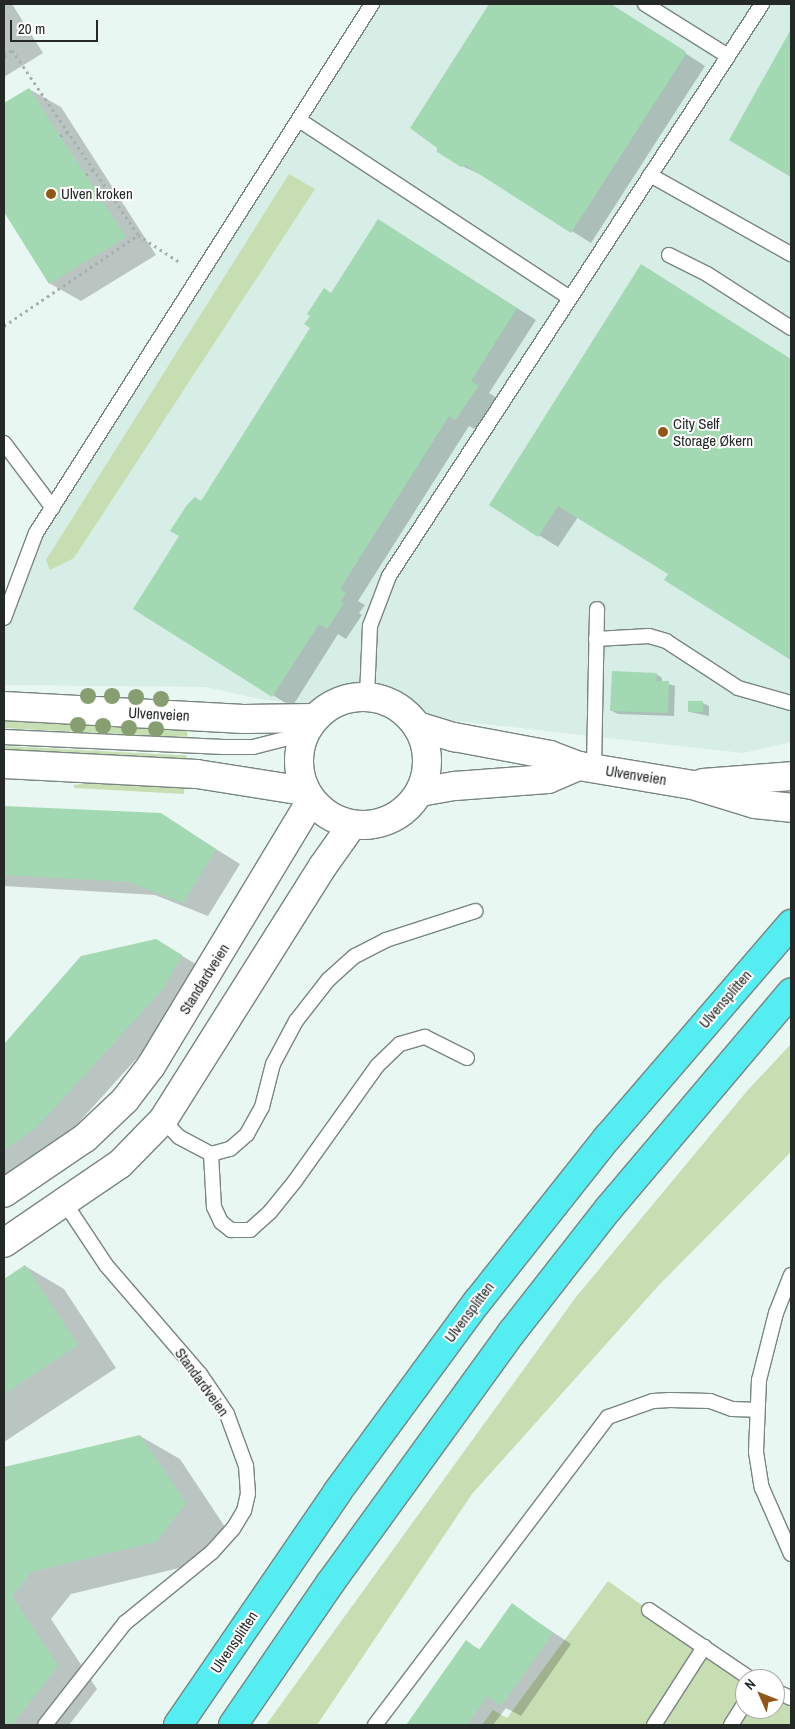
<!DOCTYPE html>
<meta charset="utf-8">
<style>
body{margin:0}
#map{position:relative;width:795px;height:1729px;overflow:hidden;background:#e9f7f3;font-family:"Archivo Narrow",sans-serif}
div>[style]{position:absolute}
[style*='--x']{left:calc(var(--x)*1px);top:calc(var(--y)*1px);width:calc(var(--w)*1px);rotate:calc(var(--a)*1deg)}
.built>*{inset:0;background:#d7eee7}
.green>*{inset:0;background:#c7deb2;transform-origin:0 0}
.shadow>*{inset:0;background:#0003}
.building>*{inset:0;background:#a3d9b2;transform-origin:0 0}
.path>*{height:3px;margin-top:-1.5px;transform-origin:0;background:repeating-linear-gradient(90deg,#a5b0ad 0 2.5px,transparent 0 6.5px)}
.roads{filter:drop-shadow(1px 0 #798581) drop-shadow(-1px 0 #798581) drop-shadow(0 1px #798581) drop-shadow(0 -1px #798581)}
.lane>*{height:14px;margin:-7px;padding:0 7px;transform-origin:7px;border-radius:7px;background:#fff}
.secondary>*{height:28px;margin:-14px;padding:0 14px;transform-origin:14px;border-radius:14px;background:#fff}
.secondary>.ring{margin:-14px;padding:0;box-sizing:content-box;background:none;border:28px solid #fff;border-radius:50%}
.highway>*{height:28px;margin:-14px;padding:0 14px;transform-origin:14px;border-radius:14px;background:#54edf2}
.trees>*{width:16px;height:16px;margin:-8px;border-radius:50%;background:#879e70}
.dots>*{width:14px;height:14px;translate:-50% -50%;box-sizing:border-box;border:2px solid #fff;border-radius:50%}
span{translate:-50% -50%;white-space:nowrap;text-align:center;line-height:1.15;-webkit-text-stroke:4px #fff;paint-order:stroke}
.poi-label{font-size:15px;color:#242927}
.left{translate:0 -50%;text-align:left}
.street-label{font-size:15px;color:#242927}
.frame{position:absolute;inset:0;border:5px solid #242927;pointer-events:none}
.north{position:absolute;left:735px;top:1669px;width:50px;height:50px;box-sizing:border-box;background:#fff;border:1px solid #a7a9a9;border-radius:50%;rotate:314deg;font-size:14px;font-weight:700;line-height:20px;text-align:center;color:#242927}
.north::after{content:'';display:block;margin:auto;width:18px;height:22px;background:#925616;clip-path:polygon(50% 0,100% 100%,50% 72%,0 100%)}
.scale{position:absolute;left:10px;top:20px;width:88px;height:22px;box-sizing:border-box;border:2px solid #242927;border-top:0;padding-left:6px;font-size:15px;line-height:18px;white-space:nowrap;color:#242927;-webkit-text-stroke:4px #fff;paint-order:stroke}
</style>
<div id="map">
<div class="built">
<i style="clip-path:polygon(372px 4px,791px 4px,791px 742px,743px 753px,259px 699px,206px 687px,4px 685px,4px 618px,36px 533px)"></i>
</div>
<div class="green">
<i style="clip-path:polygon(289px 174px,315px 189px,74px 558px,50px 570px,46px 560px)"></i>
<i style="left:4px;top:717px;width:184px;height:11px;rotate:3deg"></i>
<i style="left:4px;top:746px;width:183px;height:9px;rotate:3deg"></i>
<i style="clip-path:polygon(136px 779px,185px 781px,184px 794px,75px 788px,73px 785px)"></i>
<i style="clip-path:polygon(791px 1044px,791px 1151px,787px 1156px,659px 1285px,472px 1494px,317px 1725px,266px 1725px,576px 1297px,747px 1091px)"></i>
<i style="clip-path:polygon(608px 1581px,745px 1679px,745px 1709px,775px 1709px,775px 1691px,791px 1698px,791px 1725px,482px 1725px,493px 1710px,507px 1718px)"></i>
</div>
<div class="shadow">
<i style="clip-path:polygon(4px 4px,12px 4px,43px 53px,4px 77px)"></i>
<i style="clip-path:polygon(490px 4px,609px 4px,705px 66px,591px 243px,484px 176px,462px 166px,412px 128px)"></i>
<i style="clip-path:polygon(791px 31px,791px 177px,731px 140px)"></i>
<i style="clip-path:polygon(29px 89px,61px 107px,156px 255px,81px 301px,49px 283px,4px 210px,4px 104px)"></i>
<i style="clip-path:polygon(397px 232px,536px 320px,489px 393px,497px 398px,475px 429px,469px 426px,358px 601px,365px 605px,359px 613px,362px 615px,346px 639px,338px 634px,292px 707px,135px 609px,332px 294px)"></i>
<i style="clip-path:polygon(660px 277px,791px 360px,791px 660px,666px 580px,670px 574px,578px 517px,558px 547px,490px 505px)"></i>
<i style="clip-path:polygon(656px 674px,662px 678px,662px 682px,675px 686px,674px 716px,618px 714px,612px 711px)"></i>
<i style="clip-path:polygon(703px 703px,709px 706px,709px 716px,690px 712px)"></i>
<i style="clip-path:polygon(4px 807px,161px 815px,240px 864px,208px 916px,155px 895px,4px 886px)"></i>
<i style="clip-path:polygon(155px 940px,206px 970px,187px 1003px,61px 1142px,4px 1180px,4px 1046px,82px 958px)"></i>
<i style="clip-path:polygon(25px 1266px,64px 1289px,116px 1368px,4px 1442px,4px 1280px)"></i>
<i style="clip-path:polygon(140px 1436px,180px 1459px,225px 1527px,196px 1564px,71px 1594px,51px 1619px,97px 1689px,69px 1725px,4px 1725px,4px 1468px)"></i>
<i style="clip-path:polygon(512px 1605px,571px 1644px,521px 1716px,506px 1708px,493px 1725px,408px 1725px,466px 1642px,481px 1650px)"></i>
</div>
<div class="building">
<i style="clip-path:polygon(489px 4px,611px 4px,685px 51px,686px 54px,571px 233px,465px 165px,461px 167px,437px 152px,437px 148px,410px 128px)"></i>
<i style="clip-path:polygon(791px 29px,791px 177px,729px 140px)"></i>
<i style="clip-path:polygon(29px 88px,126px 237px,49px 284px,4px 212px,4px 103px)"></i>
<i style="clip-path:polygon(378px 219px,517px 308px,471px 381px,479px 386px,455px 420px,449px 416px,340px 589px,346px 593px,341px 601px,344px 603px,327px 629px,319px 624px,272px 697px,133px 609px,179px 536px,170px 531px,187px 505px,195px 497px,201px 501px,310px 328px,304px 324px,310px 316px,307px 314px,324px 288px,331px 293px)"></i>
<i style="clip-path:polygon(641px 264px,791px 359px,791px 660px,664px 580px,668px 574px,558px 506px,538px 537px,489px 505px)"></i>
<i style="clip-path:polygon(612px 671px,657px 673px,656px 681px,669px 681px,668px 713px,610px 711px)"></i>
<i style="left:688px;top:701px;width:15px;height:11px"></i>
<i style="clip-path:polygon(4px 806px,161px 813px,216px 849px,183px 903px,129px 882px,4px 875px)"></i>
<i style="clip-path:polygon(156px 939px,182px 955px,163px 989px,36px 1128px,4px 1150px,4px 1044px,81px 956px)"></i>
<i style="clip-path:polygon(25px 1265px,78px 1345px,4px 1394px,4px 1279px)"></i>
<i style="clip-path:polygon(140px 1435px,186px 1503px,156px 1542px,31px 1572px,12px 1596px,58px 1666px,12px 1725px,4px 1725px,4px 1467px)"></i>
<i style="clip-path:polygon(512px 1603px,553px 1633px,501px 1706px,487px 1696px,467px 1725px,406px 1725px,466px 1640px,479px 1650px)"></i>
</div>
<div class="path">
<i style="--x:4;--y:56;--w:10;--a:-37"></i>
<i style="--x:12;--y:50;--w:224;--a:55.7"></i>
<i style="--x:138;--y:235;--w:51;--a:33.1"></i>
<i style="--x:60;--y:136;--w:9;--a:-27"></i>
<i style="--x:86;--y:175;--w:9;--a:-36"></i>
<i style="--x:4;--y:326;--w:162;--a:-34.2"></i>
</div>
<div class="roads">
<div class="lane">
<i style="--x:645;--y:4;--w:98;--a:32.1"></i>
<i style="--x:299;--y:120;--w:322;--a:33.3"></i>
<i style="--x:650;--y:175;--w:162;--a:29.3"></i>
<i style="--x:669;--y:255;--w:42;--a:26.6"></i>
<i style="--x:707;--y:274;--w:100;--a:32.7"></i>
<i style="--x:4;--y:443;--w:81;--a:53"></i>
<i style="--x:4;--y:618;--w:91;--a:-69.4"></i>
<i style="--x:36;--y:533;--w:627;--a:-57.58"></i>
<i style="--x:596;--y:639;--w:53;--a:-3.2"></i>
<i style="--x:649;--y:636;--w:18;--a:16"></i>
<i style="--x:666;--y:641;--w:86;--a:33.1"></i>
<i style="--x:738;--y:688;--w:55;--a:15.8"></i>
<i style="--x:367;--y:697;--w:71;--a:-87.6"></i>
<i style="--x:370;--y:626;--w:53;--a:-69.2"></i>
<i style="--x:389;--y:576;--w:683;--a:-56.89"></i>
<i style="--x:4;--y:737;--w:220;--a:2.6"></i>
<i style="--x:224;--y:747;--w:29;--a:0"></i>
<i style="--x:253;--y:747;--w:53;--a:-14.3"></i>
<i style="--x:594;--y:768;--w:159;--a:-88.9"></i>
<i style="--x:163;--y:1120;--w:23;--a:47"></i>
<i style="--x:179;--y:1137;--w:36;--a:28"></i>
<i style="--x:211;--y:1154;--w:20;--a:-15"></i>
<i style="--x:230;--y:1149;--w:23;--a:-41"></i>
<i style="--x:247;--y:1134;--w:31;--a:-61"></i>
<i style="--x:262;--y:1107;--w:44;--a:-75.7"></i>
<i style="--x:273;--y:1064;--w:49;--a:-61.9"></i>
<i style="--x:296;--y:1021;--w:52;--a:-52"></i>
<i style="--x:328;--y:980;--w:36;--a:-42"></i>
<i style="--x:355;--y:956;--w:35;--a:-27"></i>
<i style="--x:386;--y:940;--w:94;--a:-18"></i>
<i style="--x:211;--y:1154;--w:53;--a:86.8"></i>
<i style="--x:214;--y:1207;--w:17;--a:65"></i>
<i style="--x:221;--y:1222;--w:13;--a:39"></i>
<i style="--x:231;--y:1230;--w:19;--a:0"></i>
<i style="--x:250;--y:1230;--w:27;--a:-42"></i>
<i style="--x:270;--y:1212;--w:40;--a:-51"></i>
<i style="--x:295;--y:1181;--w:141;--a:-54.5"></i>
<i style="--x:377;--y:1066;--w:32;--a:-44"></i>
<i style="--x:400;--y:1044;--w:26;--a:-16"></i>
<i style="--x:425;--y:1037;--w:47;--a:26.6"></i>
<i style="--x:791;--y:1275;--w:41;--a:111.5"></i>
<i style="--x:776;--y:1313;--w:69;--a:104.2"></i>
<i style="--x:759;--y:1380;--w:72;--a:92.4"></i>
<i style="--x:756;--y:1452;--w:36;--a:81"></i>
<i style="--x:762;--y:1488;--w:72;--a:66.3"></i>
<i style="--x:649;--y:1610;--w:123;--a:34.1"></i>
<i style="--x:775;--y:1691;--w:17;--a:24"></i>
<i style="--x:45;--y:1725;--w:130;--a:-51.9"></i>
<i style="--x:125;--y:1623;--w:112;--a:-39.2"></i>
<i style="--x:212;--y:1552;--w:31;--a:-48"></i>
<i style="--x:233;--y:1529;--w:21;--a:-59"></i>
<i style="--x:244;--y:1511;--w:17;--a:-77"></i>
<i style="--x:248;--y:1494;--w:28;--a:-94"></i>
<i style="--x:246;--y:1466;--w:55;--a:-110.1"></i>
<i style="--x:227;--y:1414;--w:48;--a:-124"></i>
<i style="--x:200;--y:1374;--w:144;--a:-130.8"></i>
<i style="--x:106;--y:1265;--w:74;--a:-123.5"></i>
<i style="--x:375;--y:1725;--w:386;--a:-52.9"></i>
<i style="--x:608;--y:1417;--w:48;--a:-19.6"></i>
<i style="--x:653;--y:1401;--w:17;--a:-3"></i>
<i style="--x:670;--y:1400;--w:40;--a:1.4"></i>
<i style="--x:710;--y:1401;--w:23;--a:20"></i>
<i style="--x:732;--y:1409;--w:25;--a:2"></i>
<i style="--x:654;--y:1725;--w:93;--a:-57.3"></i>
<i style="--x:731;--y:1725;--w:26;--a:-58"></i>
</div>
<div class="secondary">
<i class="ring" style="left:299px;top:697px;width:100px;height:100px"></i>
<i style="--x:4;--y:706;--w:240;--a:3.1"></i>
<i style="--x:244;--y:719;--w:71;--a:-0.8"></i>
<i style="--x:417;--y:726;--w:39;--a:17"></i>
<i style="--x:454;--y:737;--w:98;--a:10.6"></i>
<i style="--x:550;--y:755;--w:31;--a:21"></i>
<i style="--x:579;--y:766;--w:116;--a:9.5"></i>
<i style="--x:693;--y:785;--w:65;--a:17"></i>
<i style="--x:755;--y:804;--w:36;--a:6"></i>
<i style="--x:4;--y:764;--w:193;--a:3"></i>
<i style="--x:197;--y:774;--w:108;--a:9"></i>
<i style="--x:703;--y:783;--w:88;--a:-4.5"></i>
<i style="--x:420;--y:792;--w:36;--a:-10"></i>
<i style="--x:455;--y:786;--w:93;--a:-4.3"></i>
<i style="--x:548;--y:779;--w:34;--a:-23"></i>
<i style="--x:4;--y:1193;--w:98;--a:-34.2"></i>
<i style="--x:85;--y:1138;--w:55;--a:-43.5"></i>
<i style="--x:125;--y:1100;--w:43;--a:-52.6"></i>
<i style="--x:151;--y:1066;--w:310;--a:-58.9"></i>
<i style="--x:4;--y:1243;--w:140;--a:-34.3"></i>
<i style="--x:120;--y:1164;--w:62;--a:-45.7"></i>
<i style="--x:163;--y:1120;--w:300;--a:-57.8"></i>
<i style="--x:323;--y:866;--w:50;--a:-54.7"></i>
</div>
<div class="highway">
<i style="--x:178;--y:1725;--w:283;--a:-55.6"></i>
<i style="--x:338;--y:1491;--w:235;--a:-53.7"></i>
<i style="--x:477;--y:1302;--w:211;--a:-51.6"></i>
<i style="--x:608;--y:1137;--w:281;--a:-49.3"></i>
<i style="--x:233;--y:1725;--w:173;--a:-55.6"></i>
<i style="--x:331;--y:1582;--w:309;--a:-54.1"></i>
<i style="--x:512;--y:1332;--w:157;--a:-52"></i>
<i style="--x:609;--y:1208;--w:282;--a:-49.8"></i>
</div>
</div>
<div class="trees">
<i style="left:88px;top:696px"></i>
<i style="left:112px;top:696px"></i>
<i style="left:136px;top:697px"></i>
<i style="left:161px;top:699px"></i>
<i style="left:78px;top:725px"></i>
<i style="left:103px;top:726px"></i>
<i style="left:129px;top:728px"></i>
<i style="left:156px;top:729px"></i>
</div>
<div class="dots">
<i style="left:51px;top:194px;background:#925616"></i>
<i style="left:663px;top:432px;background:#925616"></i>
</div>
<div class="poi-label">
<span class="left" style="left:61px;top:194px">Ulven kroken</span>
<span class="left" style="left:673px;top:432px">City Self<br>Storage Økern</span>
</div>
<div class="street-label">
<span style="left:159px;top:714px;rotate:3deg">Ulvenveien</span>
<span style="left:636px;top:775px;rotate:9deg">Ulvenveien</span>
<span style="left:204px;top:979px;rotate:-58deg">Standardveien</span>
<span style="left:725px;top:999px;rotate:-49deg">Ulvensplitten</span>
<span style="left:469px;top:1312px;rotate:-53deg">Ulvensplitten</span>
<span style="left:202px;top:1382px;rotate:54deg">Standardveien</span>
<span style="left:234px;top:1642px;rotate:-56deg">Ulvensplitten</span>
</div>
<div class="frame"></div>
<div class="north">N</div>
<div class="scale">20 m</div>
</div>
